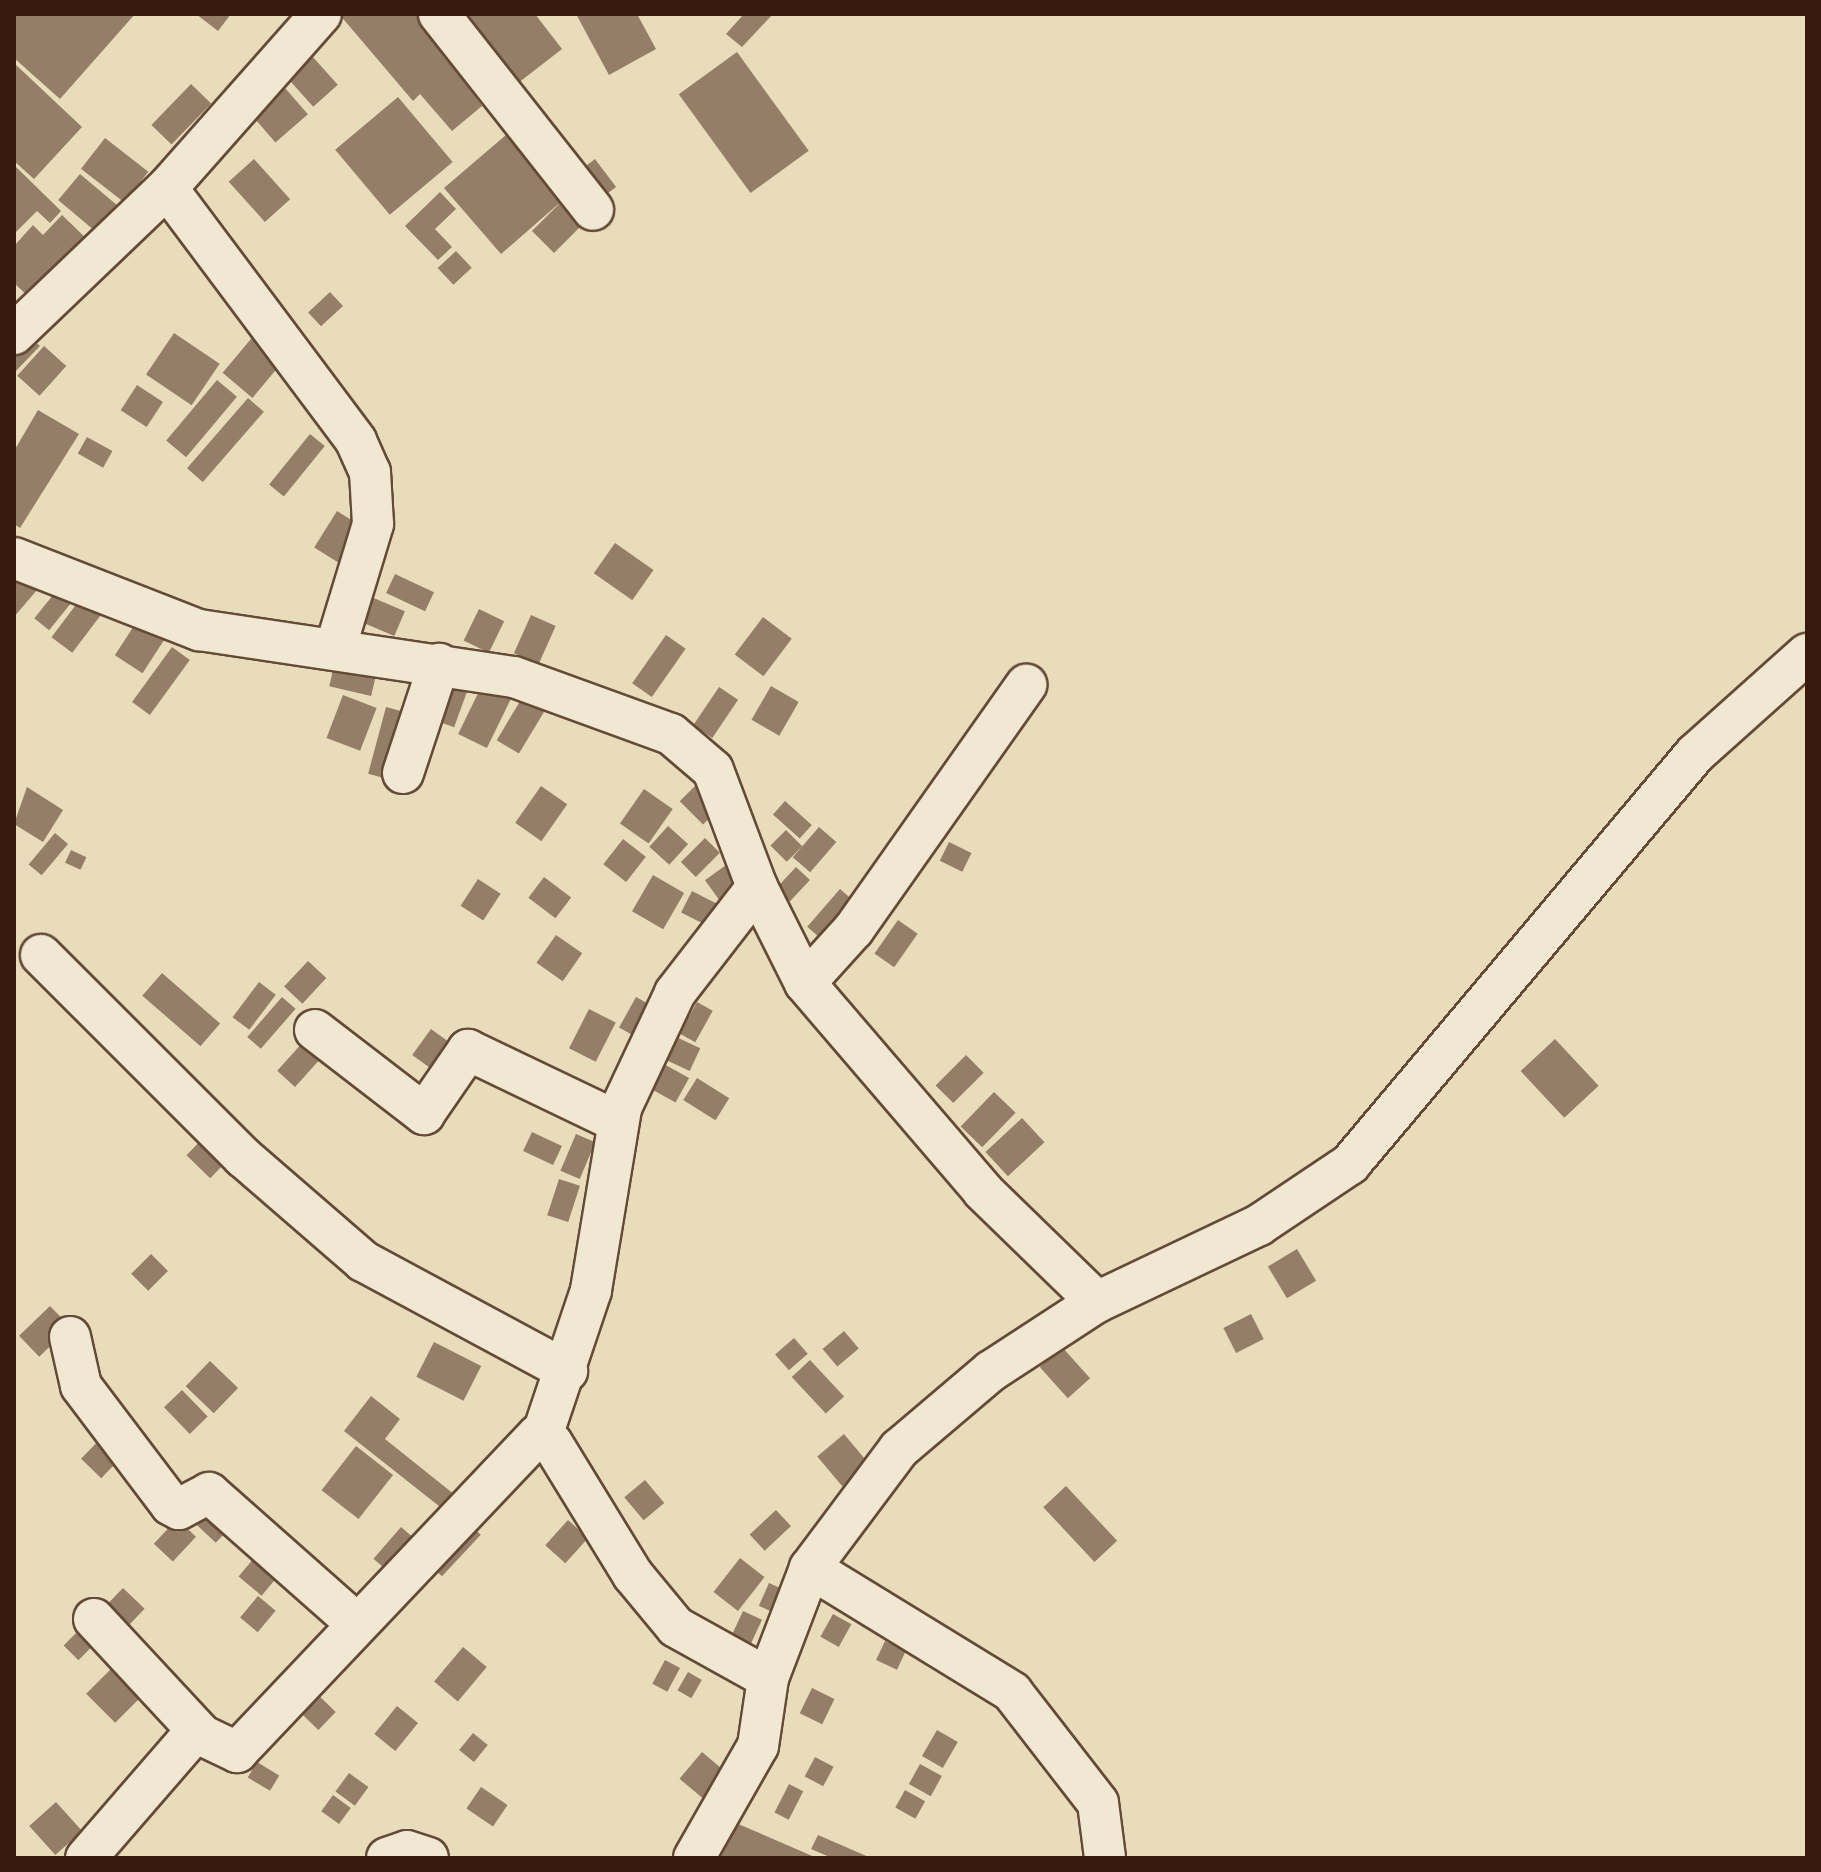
<!DOCTYPE html>
<style>
body{margin:0}
#map{position:relative;width:1821px;height:1872px;overflow:hidden;background:#e8dcbb;font-family:"IM FELL DW Pica",serif}
div>[style]{position:absolute}
[style*='--x']{left:calc(var(--x)*1px);top:calc(var(--y)*1px);width:calc(var(--w)*1px);rotate:calc(var(--a)*1deg)}
.building>*{inset:0;background:#947e67;transform-origin:0 0}
.roads{filter:drop-shadow(2px 0 #644a37) drop-shadow(-2px 0 #644a37) drop-shadow(0 2px #644a37) drop-shadow(0 -2px #644a37)}
.minor>*{height:40px;margin:-20px;padding:0 20px;transform-origin:20px;border-radius:20px;background:#f0e8d3}
span{translate:-50% -50%;white-space:nowrap;text-align:center;line-height:1.15;-webkit-text-stroke:8px #f0e8d3;paint-order:stroke}
.frame{position:absolute;inset:0;border:16px solid #38190b;pointer-events:none}
</style>
<div id="map">
<div class="building">
<i style="clip-path:polygon(14px 14px,135px 14px,60px 99px,14px 58px)"></i>
<i style="clip-path:polygon(196px 14px,231px 14px,218px 31px)"></i>
<i style="clip-path:polygon(339px 14px,416px 14px,482px 106px,452px 131px,420px 94px,413px 101px)"></i>
<i style="clip-path:polygon(456px 14px,535px 14px,562px 49px,513px 87px)"></i>
<i style="clip-path:polygon(576px 14px,637px 14px,656px 49px,609px 75px)"></i>
<i style="clip-path:polygon(744px 14px,773px 14px,742px 47px,726px 34px)"></i>
<i style="left:303px;top:46px;width:52px;height:33px;rotate:48deg"></i>
<i style="left:737px;top:52px;width:122px;height:72px;rotate:54deg"></i>
<i style="clip-path:polygon(14px 63px,82px 127px,34px 179px,14px 161px)"></i>
<i style="left:279px;top:81px;width:44px;height:43px;rotate:49deg"></i>
<i style="left:191px;top:84px;width:28px;height:57px;rotate:44deg"></i>
<i style="left:398px;top:97px;width:85px;height:82px;rotate:50deg"></i>
<i style="clip-path:polygon(513px 129px,587px 220px,554px 253px,532px 231px,563px 200px,501px 254px,444px 188px)"></i>
<i style="left:105px;top:138px;width:55px;height:39px;rotate:38deg"></i>
<i style="left:254px;top:159px;width:54px;height:34px;rotate:48deg"></i>
<i style="left:595px;top:159px;width:35px;height:24px;rotate:53deg"></i>
<i style="clip-path:polygon(14px 165px,61px 211px,50px 223px,37px 211px,14px 234px)"></i>
<i style="left:80px;top:174px;width:54px;height:34px;rotate:40deg"></i>
<i style="clip-path:polygon(440px 192px,456px 209px,435px 229px,452px 247px,438px 260px,405px 226px)"></i>
<i style="clip-path:polygon(62px 215px,89px 241px,32px 300px,14px 283px,14px 246px,33px 225px,43px 235px)"></i>
<i style="left:456px;top:251px;width:23px;height:25px;rotate:47deg"></i>
<i style="left:330px;top:292px;width:19px;height:30px;rotate:47deg"></i>
<i style="clip-path:polygon(22px 330px,40px 346px,14px 373px,14px 338px)"></i>
<i style="left:174px;top:333px;width:55px;height:50px;rotate:34deg"></i>
<i style="left:256px;top:333px;width:39px;height:52px;rotate:40deg"></i>
<i style="left:44px;top:346px;width:30px;height:40px;rotate:42deg"></i>
<i style="left:217px;top:380px;width:26px;height:79px;rotate:40deg"></i>
<i style="left:137px;top:385px;width:31px;height:30px;rotate:33deg"></i>
<i style="left:248px;top:398px;width:21px;height:93px;rotate:41deg"></i>
<i style="clip-path:polygon(38px 410px,79px 434px,20px 528px,14px 524px,14px 451px)"></i>
<i style="left:310px;top:434px;width:19px;height:65px;rotate:39deg"></i>
<i style="left:87px;top:437px;width:29px;height:19px;rotate:29deg"></i>
<i style="left:337px;top:511px;width:34px;height:43px;rotate:32deg"></i>
<i style="left:615px;top:543px;width:47px;height:37px;rotate:35deg"></i>
<i style="left:395px;top:574px;width:43px;height:21px;rotate:25deg"></i>
<i style="clip-path:polygon(19px 575px,37px 590px,14px 617px,14px 581px)"></i>
<i style="left:62px;top:584px;width:19px;height:44px;rotate:39deg"></i>
<i style="left:369px;top:596px;width:39px;height:27px;rotate:23deg"></i>
<i style="left:81px;top:598px;width:26px;height:49px;rotate:37deg"></i>
<i style="left:479px;top:609px;width:28px;height:35px;rotate:26deg"></i>
<i style="left:141px;top:615px;width:33px;height:48px;rotate:33deg"></i>
<i style="left:531px;top:615px;width:27px;height:42px;rotate:24deg"></i>
<i style="left:763px;top:617px;width:36px;height:47px;rotate:37deg"></i>
<i style="left:666px;top:635px;width:24px;height:59px;rotate:35deg"></i>
<i style="left:172px;top:647px;width:22px;height:68px;rotate:36deg"></i>
<i style="left:336px;top:657px;width:43px;height:30px;rotate:13deg"></i>
<i style="left:443px;top:670px;width:30px;height:50px;rotate:20deg"></i>
<i style="left:484px;top:681px;width:32px;height:59px;rotate:26deg"></i>
<i style="left:771px;top:686px;width:32px;height:39px;rotate:30deg"></i>
<i style="left:719px;top:687px;width:23px;height:46px;rotate:34deg"></i>
<i style="left:525px;top:693px;width:26px;height:55px;rotate:31deg"></i>
<i style="left:343px;top:695px;width:36px;height:46px;rotate:21deg"></i>
<i style="left:386px;top:707px;width:30px;height:69px;rotate:15deg"></i>
<i style="left:696px;top:785px;width:33px;height:23px;rotate:45deg"></i>
<i style="left:541px;top:786px;width:32px;height:45px;rotate:35deg"></i>
<i style="clip-path:polygon(27px 787px,63px 810px,43px 842px,14px 824px)"></i>
<i style="left:644px;top:789px;width:35px;height:42px;rotate:35deg"></i>
<i style="left:785px;top:801px;width:36px;height:18px;rotate:42deg"></i>
<i style="left:668px;top:826px;width:27px;height:28px;rotate:42deg"></i>
<i style="left:819px;top:827px;width:23px;height:40px;rotate:41deg"></i>
<i style="left:786px;top:830px;width:23px;height:22px;rotate:45deg"></i>
<i style="left:55px;top:833px;width:17px;height:41px;rotate:40deg"></i>
<i style="left:705px;top:838px;width:21px;height:34px;rotate:45deg"></i>
<i style="left:623px;top:839px;width:29px;height:32px;rotate:38deg"></i>
<i style="left:949px;top:842px;width:25px;height:21px;rotate:26deg"></i>
<i style="left:71px;top:850px;width:17px;height:14px;rotate:25deg"></i>
<i style="left:726px;top:865px;width:29px;height:26px;rotate:54deg"></i>
<i style="left:796px;top:867px;width:19px;height:29px;rotate:43deg"></i>
<i style="left:653px;top:875px;width:36px;height:42px;rotate:30deg"></i>
<i style="left:544px;top:877px;width:34px;height:26px;rotate:37deg"></i>
<i style="left:478px;top:879px;width:27px;height:32px;rotate:33deg"></i>
<i style="left:840px;top:889px;width:30px;height:50px;rotate:41deg"></i>
<i style="left:692px;top:891px;width:29px;height:24px;rotate:27deg"></i>
<i style="left:898px;top:920px;width:24px;height:41px;rotate:35deg"></i>
<i style="left:556px;top:935px;width:32px;height:34px;rotate:35deg"></i>
<i style="left:308px;top:961px;width:25px;height:35px;rotate:43deg"></i>
<i style="left:162px;top:973px;width:77px;height:30px;rotate:41deg"></i>
<i style="left:259px;top:982px;width:21px;height:44px;rotate:37deg"></i>
<i style="left:282px;top:997px;width:18px;height:53px;rotate:41deg"></i>
<i style="left:636px;top:997px;width:23px;height:35px;rotate:29deg"></i>
<i style="left:697px;top:1002px;width:18px;height:36px;rotate:29deg"></i>
<i style="left:589px;top:1009px;width:30px;height:44px;rotate:27deg"></i>
<i style="left:431px;top:1029px;width:32px;height:32px;rotate:36deg"></i>
<i style="left:314px;top:1030px;width:24px;height:55px;rotate:42deg"></i>
<i style="left:674px;top:1036px;width:29px;height:25px;rotate:25deg"></i>
<i style="left:1555px;top:1039px;width:64px;height:47px;rotate:47deg"></i>
<i style="left:966px;top:1055px;width:25px;height:43px;rotate:45deg"></i>
<i style="left:662px;top:1063px;width:31px;height:28px;rotate:29deg"></i>
<i style="left:697px;top:1078px;width:38px;height:26px;rotate:32deg"></i>
<i style="left:994px;top:1092px;width:30px;height:48px;rotate:44deg"></i>
<i style="left:1022px;top:1118px;width:33px;height:50px;rotate:47deg"></i>
<i style="left:532px;top:1132px;width:33px;height:21px;rotate:25deg"></i>
<i style="left:208px;top:1133px;width:33px;height:31px;rotate:44deg"></i>
<i style="left:576px;top:1134px;width:21px;height:40px;rotate:23deg"></i>
<i style="left:559px;top:1179px;width:22px;height:38px;rotate:18deg"></i>
<i style="left:1297px;top:1249px;width:37px;height:34px;rotate:59deg"></i>
<i style="left:151px;top:1254px;width:24px;height:28px;rotate:45deg"></i>
<i style="left:50px;top:1306px;width:29px;height:43px;rotate:46deg"></i>
<i style="left:1251px;top:1314px;width:28px;height:31px;rotate:63deg"></i>
<i style="left:844px;top:1331px;width:23px;height:28px;rotate:50deg"></i>
<i style="left:794px;top:1338px;width:21px;height:25px;rotate:49deg"></i>
<i style="left:434px;top:1342px;width:53px;height:39px;rotate:27deg"></i>
<i style="left:1062px;top:1347px;width:42px;height:30px;rotate:48deg"></i>
<i style="left:810px;top:1360px;width:50px;height:25px;rotate:47deg"></i>
<i style="left:210px;top:1361px;width:39px;height:35px;rotate:44deg"></i>
<i style="left:182px;top:1390px;width:37px;height:25px;rotate:46deg"></i>
<i style="clip-path:polygon(371px 1396px,400px 1419px,385px 1439px,455px 1495px,444px 1510px,344px 1431px)"></i>
<i style="left:844px;top:1434px;width:39px;height:35px;rotate:50deg"></i>
<i style="left:104px;top:1435px;width:28px;height:33px;rotate:44deg"></i>
<i style="left:356px;top:1446px;width:47px;height:56px;rotate:38deg"></i>
<i style="left:645px;top:1480px;width:30px;height:27px;rotate:50deg"></i>
<i style="left:1066px;top:1486px;width:75px;height:31px;rotate:47deg"></i>
<i style="left:203px;top:1498px;width:40px;height:24px;rotate:43deg"></i>
<i style="left:776px;top:1510px;width:22px;height:36px;rotate:47deg"></i>
<i style="left:177px;top:1519px;width:26px;height:34px;rotate:43deg"></i>
<i style="left:464px;top:1519px;width:23px;height:57px;rotate:43deg"></i>
<i style="left:568px;top:1520px;width:27px;height:34px;rotate:42deg"></i>
<i style="left:401px;top:1527px;width:23px;height:42px;rotate:41deg"></i>
<i style="left:254px;top:1558px;width:30px;height:24px;rotate:40deg"></i>
<i style="left:740px;top:1558px;width:31px;height:43px;rotate:38deg"></i>
<i style="left:769px;top:1583px;width:20px;height:25px;rotate:24deg"></i>
<i style="left:123px;top:1588px;width:30px;height:31px;rotate:44deg"></i>
<i style="left:258px;top:1596px;width:23px;height:28px;rotate:40deg"></i>
<i style="left:743px;top:1611px;width:21px;height:38px;rotate:25deg"></i>
<i style="left:833px;top:1614px;width:21px;height:26px;rotate:29deg"></i>
<i style="left:82px;top:1627px;width:21px;height:26px;rotate:45deg"></i>
<i style="left:885px;top:1641px;width:23px;height:21px;rotate:25deg"></i>
<i style="left:463px;top:1647px;width:31px;height:45px;rotate:40deg"></i>
<i style="left:665px;top:1660px;width:17px;height:27px;rotate:28deg"></i>
<i style="left:118px;top:1662px;width:41px;height:45px;rotate:45deg"></i>
<i style="left:688px;top:1672px;width:16px;height:21px;rotate:30deg"></i>
<i style="left:812px;top:1688px;width:25px;height:28px;rotate:26deg"></i>
<i style="left:312px;top:1689px;width:33px;height:25px;rotate:44deg"></i>
<i style="left:397px;top:1706px;width:27px;height:36px;rotate:39deg"></i>
<i style="left:937px;top:1730px;width:24px;height:30px;rotate:30deg"></i>
<i style="left:473px;top:1733px;width:19px;height:22px;rotate:39deg"></i>
<i style="left:702px;top:1752px;width:35px;height:35px;rotate:40deg"></i>
<i style="left:815px;top:1757px;width:21px;height:22px;rotate:28deg"></i>
<i style="left:257px;top:1762px;width:26px;height:18px;rotate:31deg"></i>
<i style="left:920px;top:1764px;width:25px;height:23px;rotate:29deg"></i>
<i style="left:349px;top:1773px;width:24px;height:23px;rotate:36deg"></i>
<i style="left:789px;top:1784px;width:16px;height:32px;rotate:27deg"></i>
<i style="left:481px;top:1787px;width:32px;height:26px;rotate:34deg"></i>
<i style="left:905px;top:1790px;width:23px;height:20px;rotate:29deg"></i>
<i style="left:333px;top:1795px;width:22px;height:20px;rotate:36deg"></i>
<i style="left:56px;top:1802px;width:39px;height:36px;rotate:48deg"></i>
<i style="clip-path:polygon(729px 1820px,817px 1858px,713px 1858px)"></i>
<i style="clip-path:polygon(818px 1835px,871px 1858px,832px 1858px,811px 1849px)"></i>
</div>
<div class="roads">
<div class="minor">
<i style="--x:439;--y:14;--w:249;--a:51.8"></i>
<i style="--x:167;--y:188;--w:316;--a:53.2"></i>
<i style="--x:356;--y:441;--w:34;--a:66"></i>
<i style="--x:370;--y:472;--w:52;--a:86.7"></i>
<i style="--x:373;--y:524;--w:127;--a:106.9"></i>
<i style="--x:14;--y:334;--w:211;--a:-43.7"></i>
<i style="--x:167;--y:188;--w:232;--a:-48.5"></i>
<i style="--x:14;--y:558;--w:199;--a:21.3"></i>
<i style="--x:199;--y:630;--w:318;--a:8.5"></i>
<i style="--x:514;--y:677;--w:167;--a:20"></i>
<i style="--x:671;--y:734;--w:55;--a:40.6"></i>
<i style="--x:713;--y:770;--w:125;--a:69.4"></i>
<i style="--x:757;--y:887;--w:107;--a:63.4"></i>
<i style="--x:805;--y:983;--w:274;--a:49.4"></i>
<i style="--x:983;--y:1191;--w:159;--a:44.2"></i>
<i style="--x:403;--y:773;--w:115;--a:-71.7"></i>
<i style="--x:41;--y:955;--w:286;--a:45"></i>
<i style="--x:243;--y:1157;--w:159;--a:40.9"></i>
<i style="--x:363;--y:1261;--w:232;--a:28.3"></i>
<i style="--x:805;--y:983;--w:73;--a:-47.8"></i>
<i style="--x:854;--y:929;--w:299;--a:-54.8"></i>
<i style="--x:315;--y:1030;--w:138;--a:37.6"></i>
<i style="--x:424;--y:1114;--w:78;--a:-55.5"></i>
<i style="--x:468;--y:1050;--w:164;--a:25.6"></i>
<i style="--x:70;--y:1337;--w:50;--a:77.3"></i>
<i style="--x:81;--y:1386;--w:149;--a:52.9"></i>
<i style="--x:171;--y:1505;--w:9;--a:27"></i>
<i style="--x:179;--y:1509;--w:34;--a:-28"></i>
<i style="--x:209;--y:1493;--w:196;--a:41.5"></i>
<i style="--x:542;--y:1436;--w:154;--a:-71.4"></i>
<i style="--x:591;--y:1290;--w:184;--a:-80.6"></i>
<i style="--x:621;--y:1108;--w:127;--a:-64.8"></i>
<i style="--x:675;--y:993;--w:134;--a:-52.3"></i>
<i style="--x:810;--y:1568;--w:237;--a:31.5"></i>
<i style="--x:1012;--y:1692;--w:140;--a:52.2"></i>
<i style="--x:1098;--y:1803;--w:55;--a:82.7"></i>
<i style="--x:94;--y:1619;--w:154;--a:47.1"></i>
<i style="--x:86;--y:1858;--w:167;--a:-49.1"></i>
<i style="--x:195;--y:1732;--w:47;--a:25.5"></i>
<i style="--x:237;--y:1752;--w:437;--a:-46.5"></i>
<i style="--x:538;--y:1435;--w:16;--a:30"></i>
<i style="--x:552;--y:1443;--w:155;--a:58.5"></i>
<i style="--x:633;--y:1575;--w:67;--a:50.4"></i>
<i style="--x:676;--y:1627;--w:105;--a:29"></i>
<i style="--x:387;--y:1858;--w:21;--a:-19"></i>
<i style="--x:407;--y:1851;--w:22;--a:18"></i>
<i style="--x:694;--y:1858;--w:129;--a:-60.3"></i>
<i style="--x:758;--y:1746;--w:69;--a:-81.6"></i>
<i style="--x:768;--y:1678;--w:118;--a:-69.1"></i>
<i style="--x:810;--y:1568;--w:149;--a:-53.2"></i>
<i style="--x:899;--y:1449;--w:121;--a:-40.3"></i>
<i style="--x:991;--y:1371;--w:126;--a:-33.1"></i>
<i style="--x:1097;--y:1302;--w:179;--a:-25.4"></i>
<i style="--x:1259;--y:1225;--w:110;--a:-33.8"></i>
<i style="--x:1350;--y:1164;--w:536;--a:-49.92"></i>
<i style="--x:1695;--y:754;--w:150;--a:-41.8"></i>
</div>
</div>
<div class="frame"></div>
</div>
